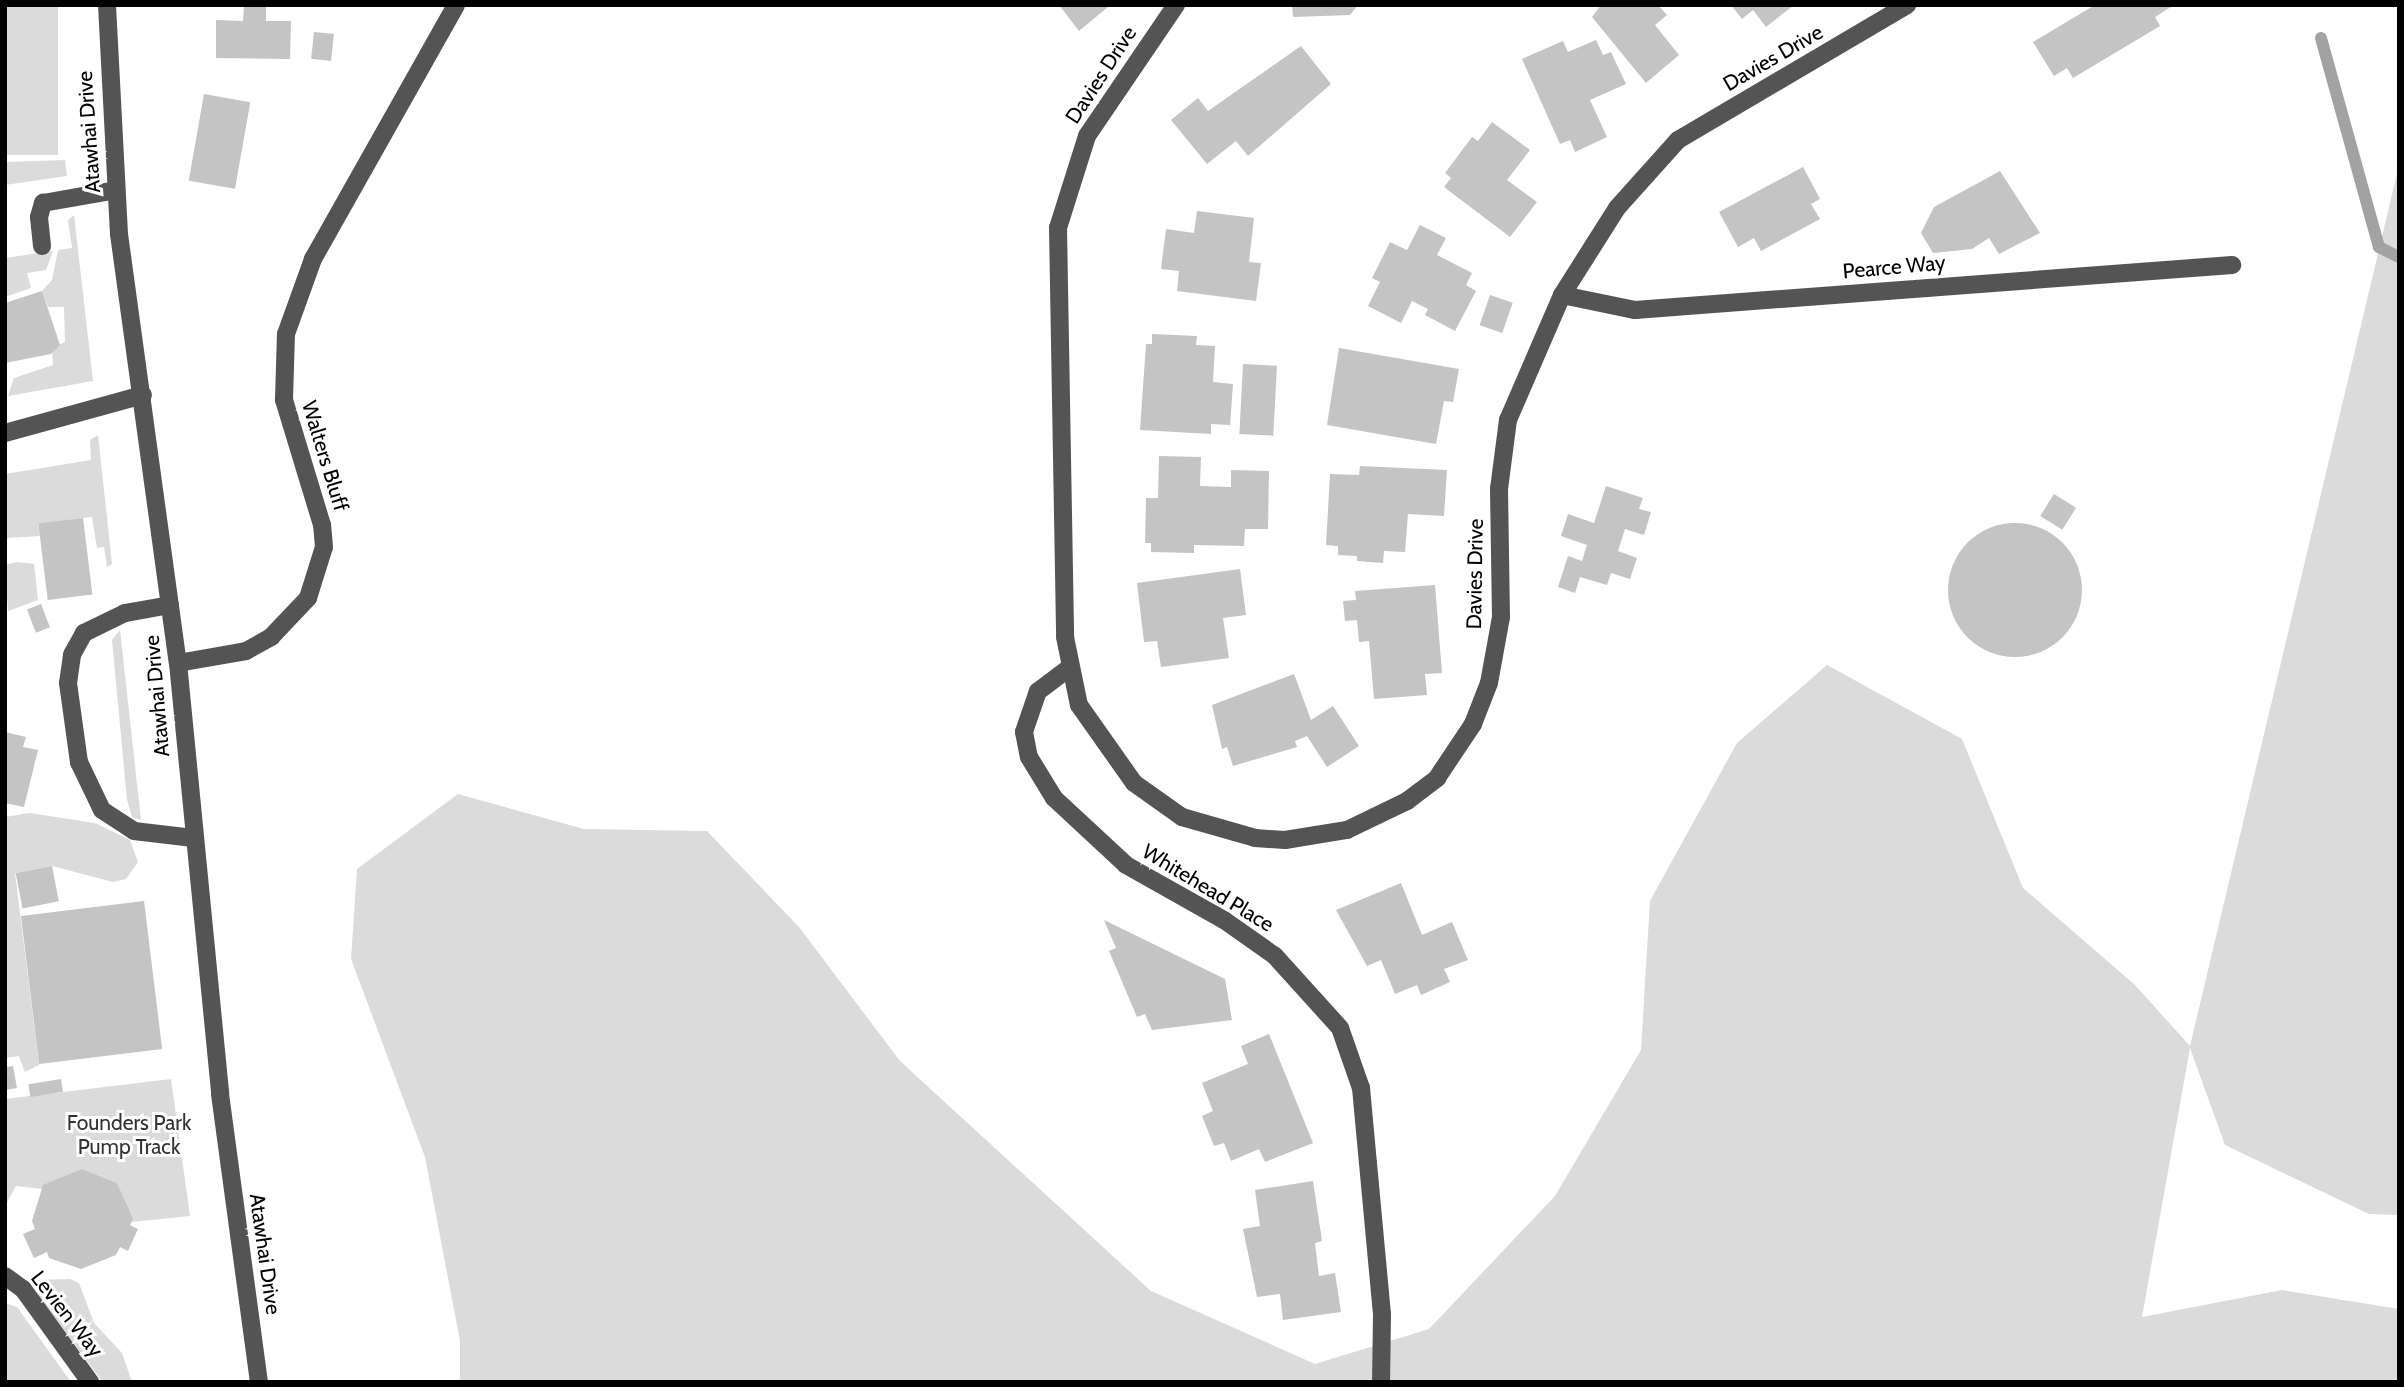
<!DOCTYPE html>
<style>
body{margin:0}
#map{position:relative;width:2404px;height:1387px;overflow:hidden;background:#fff;font-family:Cabin,sans-serif}
div>[style]{position:absolute}
[style*='--x']{left:calc(var(--x)*1px);top:calc(var(--y)*1px);width:calc(var(--w)*1px);rotate:calc(var(--a)*1deg)}
.green>*{inset:0;background:#dbdbdb;transform-origin:0 0}
.stream>*{height:12px;margin:-6px;padding:0 6px;transform-origin:6px;border-radius:6px;background:#a2a2a2}
.building>*{inset:0;background:#c4c4c4;transform-origin:0 0}
.round{border-radius:50%}
.minor>*{height:18px;margin:-9px;padding:0 9px;transform-origin:9px;border-radius:9px;background:#545454}
span{translate:-50% -50%;white-space:nowrap;text-align:center;line-height:1.15;-webkit-text-stroke:6px #fff;paint-order:stroke}
.street-label{font-size:21px;color:#000}
.park-label{font-size:21px;color:#323232}
.frame{position:absolute;inset:0;border:7px solid #000;pointer-events:none}
</style>
<div id="map">
<div class="green">
<i style="left:5px;top:5px;width:53px;height:150px"></i>
<i style="clip-path:polygon(65px 160px,67px 176px,5px 185px,5px 162px)"></i>
<i style="clip-path:polygon(2399px 165px,2399px 1215px,2369px 1214px,2225px 1145px,2190px 1048px,2142px 1317px,2282px 1290px,2399px 1309px,2399px 1382px,460px 1382px,460px 1341px,425px 1157px,351px 959px,357px 869px,458px 794px,584px 829px,707px 831px,799px 927px,900px 1061px,1151px 1291px,1315px 1364px,1429px 1329px,1555px 1196px,1641px 1050px,1650px 901px,1737px 743px,1827px 665px,1962px 739px,2023px 888px,2135px 985px,2190px 1046px)"></i>
<i style="clip-path:polygon(74px 215px,93px 381px,8px 396px,14px 378px,53px 365px,52px 348px,65px 342px,64px 307px,48px 307px,42px 291px,52px 280px,58px 250px,72px 248px,68px 220px)"></i>
<i style="clip-path:polygon(53px 251px,46px 270px,27px 273px,31px 288px,5px 297px,5px 258px)"></i>
<i style="clip-path:polygon(98px 435px,112px 564px,107px 567px,104px 547px,97px 548px,92px 517px,38px 524px,40px 536px,6px 538px,5px 474px,91px 460px,90px 440px)"></i>
<i style="clip-path:polygon(17px 562px,34px 564px,38px 600px,8px 611px,5px 565px)"></i>
<i style="clip-path:polygon(120px 630px,141px 820px,132px 817px,127px 800px,112px 640px)"></i>
<i style="clip-path:polygon(29px 813px,95px 823px,130px 840px,138px 862px,126px 879px,113px 882px,52px 866px,15px 873px,39px 1065px,25px 1072px,19px 1056px,5px 1058px,5px 817px)"></i>
<i style="clip-path:polygon(171px 1079px,190px 1216px,132px 1222px,117px 1183px,82px 1169px,42px 1189px,16px 1186px,5px 1206px,5px 1099px)"></i>
<i style="clip-path:polygon(70px 1279px,79px 1283px,94px 1323px,122px 1353px,132px 1382px,103px 1382px,40px 1300px,35px 1280px)"></i>
<i style="clip-path:polygon(5px 1303px,17px 1307px,71px 1382px,5px 1382px)"></i>
</div>
<div class="stream">
<i style="--x:2321;--y:38;--w:217;--a:74.5"></i>
<i style="--x:2379;--y:247;--w:22;--a:27"></i>
</div>
<div class="building">
<i style="clip-path:polygon(244px 5px,266px 5px,266px 21px,291px 21px,290px 59px,216px 58px,216px 20px,243px 21px)"></i>
<i style="clip-path:polygon(1059px 5px,1106px 5px,1108px 7px,1079px 31px)"></i>
<i style="clip-path:polygon(1292px 5px,1358px 5px,1350px 15px,1293px 17px)"></i>
<i style="clip-path:polygon(1601px 5px,1658px 5px,1667px 15px,1655px 25px,1679px 55px,1646px 83px,1592px 17px)"></i>
<i style="clip-path:polygon(1731px 5px,1794px 5px,1766px 27px,1753px 10px,1742px 19px)"></i>
<i style="clip-path:polygon(2095px 5px,2174px 5px,2155px 17px,2160px 26px,2073px 78px,2067px 68px,2054px 76px,2033px 42px)"></i>
<i style="left:314px;top:32px;width:20px;height:27px;rotate:6deg"></i>
<i style="clip-path:polygon(1596px 40px,1603px 55px,1611px 52px,1626px 84px,1590px 100px,1607px 137px,1575px 152px,1570px 140px,1560px 144px,1522px 59px,1563px 41px,1568px 52px)"></i>
<i style="clip-path:polygon(1301px 46px,1331px 84px,1248px 156px,1236px 141px,1207px 164px,1171px 120px,1198px 98px,1208px 111px)"></i>
<i style="left:204px;top:94px;width:47px;height:88px;rotate:10deg"></i>
<i style="clip-path:polygon(1492px 122px,1530px 150px,1507px 180px,1537px 202px,1510px 237px,1444px 187px,1451px 178px,1445px 173px,1472px 137px,1478px 141px)"></i>
<i style="clip-path:polygon(1803px 167px,1820px 199px,1811px 204px,1820px 219px,1761px 251px,1754px 238px,1738px 247px,1719px 212px)"></i>
<i style="clip-path:polygon(2000px 171px,2040px 233px,1999px 254px,1989px 238px,1972px 249px,1933px 253px,1921px 233px,1934px 207px)"></i>
<i style="clip-path:polygon(1197px 211px,1254px 218px,1249px 262px,1261px 263px,1256px 301px,1177px 291px,1179px 271px,1161px 269px,1166px 229px,1194px 233px)"></i>
<i style="clip-path:polygon(1420px 225px,1446px 238px,1437px 255px,1472px 273px,1466px 285px,1476px 291px,1455px 331px,1425px 315px,1428px 309px,1412px 301px,1401px 323px,1368px 306px,1380px 282px,1372px 278px,1390px 242px,1407px 250px)"></i>
<i style="clip-path:polygon(42px 291px,60px 345px,51px 354px,5px 363px,5px 303px)"></i>
<i style="left:1490px;top:295px;width:24px;height:32px;rotate:19deg"></i>
<i style="clip-path:polygon(1152px 334px,1197px 336px,1196px 345px,1215px 346px,1213px 382px,1233px 384px,1230px 425px,1211px 424px,1211px 434px,1140px 430px,1146px 344px,1152px 344px)"></i>
<i style="clip-path:polygon(1339px 348px,1459px 369px,1453px 402px,1444px 401px,1436px 444px,1327px 425px)"></i>
<i style="left:1243px;top:364px;width:34px;height:70px;rotate:3deg"></i>
<i style="clip-path:polygon(1159px 456px,1201px 457px,1200px 486px,1231px 487px,1231px 470px,1269px 471px,1268px 529px,1245px 529px,1244px 546px,1194px 545px,1194px 553px,1151px 552px,1151px 543px,1145px 543px,1146px 498px,1158px 498px)"></i>
<i style="clip-path:polygon(1360px 466px,1447px 470px,1444px 516px,1408px 514px,1405px 552px,1384px 551px,1383px 563px,1357px 561px,1357px 556px,1338px 555px,1338px 546px,1326px 545px,1330px 474px,1359px 475px)"></i>
<i style="clip-path:polygon(1606px 486px,1643px 498px,1639px 509px,1651px 512px,1644px 535px,1625px 529px,1618px 551px,1637px 558px,1630px 579px,1611px 573px,1607px 585px,1580px 577px,1575px 593px,1558px 587px,1568px 556px,1582px 561px,1587px 545px,1561px 536px,1568px 514px,1594px 523px)"></i>
<i style="left:2054px;top:494px;width:26px;height:26px;rotate:32deg"></i>
<i style="left:83px;top:518px;width:77px;height:45px;rotate:83deg"></i>
<i class="round" style="left:1948px;top:523px;width:134px;height:134px"></i>
<i style="clip-path:polygon(1240px 569px,1246px 615px,1223px 618px,1229px 658px,1161px 667px,1157px 641px,1144px 642px,1137px 583px)"></i>
<i style="clip-path:polygon(1435px 585px,1442px 673px,1425px 674px,1427px 695px,1374px 699px,1369px 641px,1359px 642px,1357px 620px,1345px 621px,1343px 601px,1356px 600px,1355px 591px)"></i>
<i style="left:41px;top:604px;width:25px;height:15px;rotate:69deg"></i>
<i style="clip-path:polygon(1294px 674px,1311px 720px,1333px 706px,1359px 746px,1327px 767px,1307px 736px,1295px 741px,1297px 747px,1233px 766px,1227px 747px,1222px 749px,1212px 705px)"></i>
<i style="clip-path:polygon(5px 732px,26px 737px,23px 747px,38px 750px,24px 807px,5px 803px)"></i>
<i style="left:52px;top:866px;width:36px;height:37px;rotate:79deg"></i>
<i style="clip-path:polygon(1401px 883px,1422px 935px,1452px 922px,1468px 960px,1444px 969px,1450px 982px,1421px 995px,1417px 985px,1395px 994px,1381px 960px,1367px 966px,1336px 910px)"></i>
<i style="left:144px;top:901px;width:149px;height:124px;rotate:83deg"></i>
<i style="clip-path:polygon(1104px 920px,1225px 979px,1232px 1020px,1152px 1030px,1145px 1014px,1137px 1017px,1109px 951px,1116px 948px)"></i>
<i style="clip-path:polygon(1269px 1034px,1313px 1143px,1265px 1162px,1259px 1149px,1231px 1161px,1224px 1143px,1214px 1146px,1202px 1116px,1213px 1111px,1202px 1083px,1248px 1064px,1241px 1046px)"></i>
<i style="clip-path:polygon(13px 1066px,17px 1088px,5px 1090px,5px 1067px)"></i>
<i style="left:61px;top:1079px;width:13px;height:33px;rotate:81deg"></i>
<i style="clip-path:polygon(82px 1169px,117px 1183px,133px 1219px,130px 1225px,138px 1229px,128px 1251px,120px 1247px,116px 1255px,81px 1269px,49px 1258px,47px 1252px,34px 1258px,23px 1234px,35px 1229px,32px 1221px,43px 1185px)"></i>
<i style="clip-path:polygon(1313px 1181px,1322px 1241px,1315px 1243px,1319px 1276px,1335px 1273px,1341px 1312px,1283px 1320px,1280px 1294px,1257px 1297px,1243px 1229px,1260px 1226px,1255px 1190px)"></i>
</div>
<div class="minor">
<i style="--x:107;--y:5;--w:229;--a:87"></i>
<i style="--x:119;--y:234;--w:433;--a:82.2"></i>
<i style="--x:178;--y:663;--w:433;--a:84.4"></i>
<i style="--x:220;--y:1094;--w:291;--a:82.3"></i>
<i style="--x:1176;--y:5;--w:158;--a:124.2"></i>
<i style="--x:1087;--y:136;--w:96;--a:107.5"></i>
<i style="--x:1058;--y:228;--w:409;--a:89"></i>
<i style="--x:1065;--y:637;--w:69;--a:78.4"></i>
<i style="--x:1079;--y:705;--w:95;--a:54.8"></i>
<i style="--x:1134;--y:783;--w:59;--a:35.3"></i>
<i style="--x:1182;--y:817;--w:76;--a:16"></i>
<i style="--x:1255;--y:838;--w:30;--a:4"></i>
<i style="--x:1285;--y:840;--w:63;--a:-9.2"></i>
<i style="--x:1347;--y:830;--w:67;--a:-25.8"></i>
<i style="--x:1407;--y:801;--w:38;--a:-37"></i>
<i style="--x:1437;--y:778;--w:65;--a:-56.3"></i>
<i style="--x:1473;--y:724;--w:44;--a:-68.7"></i>
<i style="--x:1489;--y:683;--w:67;--a:-79.7"></i>
<i style="--x:1501;--y:617;--w:128;--a:-90.9"></i>
<i style="--x:1499;--y:489;--w:70;--a:-82.6"></i>
<i style="--x:1508;--y:420;--w:136;--a:-66.6"></i>
<i style="--x:1562;--y:295;--w:103;--a:-57.7"></i>
<i style="--x:1617;--y:208;--w:91;--a:-48.1"></i>
<i style="--x:1678;--y:140;--w:266;--a:-30.5"></i>
<i style="--x:42;--y:246;--w:29;--a:-96"></i>
<i style="--x:39;--y:217;--w:15;--a:-74"></i>
<i style="--x:43;--y:203;--w:74;--a:-10.1"></i>
<i style="--x:1562;--y:295;--w:75;--a:11.6"></i>
<i style="--x:1635;--y:310;--w:599;--a:-4.31"></i>
<i style="--x:5;--y:433;--w:143;--a:-15.4"></i>
<i style="--x:170;--y:605;--w:46;--a:169.9"></i>
<i style="--x:125;--y:613;--w:46;--a:154"></i>
<i style="--x:84;--y:633;--w:25;--a:119"></i>
<i style="--x:72;--y:655;--w:28;--a:98"></i>
<i style="--x:68;--y:683;--w:80;--a:82.1"></i>
<i style="--x:79;--y:762;--w:53;--a:64.4"></i>
<i style="--x:102;--y:810;--w:38;--a:33"></i>
<i style="--x:134;--y:831;--w:60;--a:6.7"></i>
<i style="--x:178;--y:663;--w:69;--a:-10"></i>
<i style="--x:246;--y:651;--w:29;--a:-29"></i>
<i style="--x:271;--y:637;--w:54;--a:-46.5"></i>
<i style="--x:308;--y:598;--w:53;--a:-72.6"></i>
<i style="--x:324;--y:547;--w:22;--a:-95"></i>
<i style="--x:322;--y:525;--w:131;--a:-106.9"></i>
<i style="--x:284;--y:400;--w:66;--a:-88.3"></i>
<i style="--x:286;--y:334;--w:80;--a:-70.2"></i>
<i style="--x:313;--y:259;--w:291;--a:-60.6"></i>
<i style="--x:1069;--y:668;--w:39;--a:143"></i>
<i style="--x:1038;--y:691;--w:43;--a:108.9"></i>
<i style="--x:1024;--y:732;--w:25;--a:79"></i>
<i style="--x:1029;--y:757;--w:48;--a:58.6"></i>
<i style="--x:1054;--y:798;--w:98;--a:42.9"></i>
<i style="--x:1126;--y:865;--w:112;--a:29.3"></i>
<i style="--x:1224;--y:920;--w:62;--a:35.2"></i>
<i style="--x:1275;--y:956;--w:97;--a:47.9"></i>
<i style="--x:1340;--y:1028;--w:64;--a:70.7"></i>
<i style="--x:1361;--y:1088;--w:227;--a:84.7"></i>
<i style="--x:1382;--y:1314;--w:68;--a:90.8"></i>
<i style="--x:5;--y:1276;--w:22;--a:36"></i>
<i style="--x:23;--y:1289;--w:115;--a:54.2"></i>
</div>
<div class="street-label">
<span style="left:1773px;top:58px;rotate:-30deg">Davies Drive</span>
<span style="left:1101px;top:75px;rotate:-57deg">Davies Drive</span>
<span style="left:89px;top:132px;rotate:-94deg">Atawhai Drive</span>
<span style="left:1894px;top:267px;rotate:-5deg">Pearce Way</span>
<span style="left:325px;top:456px;rotate:73deg">Walters Bluff</span>
<span style="left:1475px;top:574px;rotate:-89deg">Davies Drive</span>
<span style="left:157px;top:696px;rotate:-95deg">Atawhai Drive</span>
<span style="left:1208px;top:888px;rotate:31deg">Whitehead Place</span>
<span style="left:265px;top:1254px;rotate:82deg">Atawhai Drive</span>
<span style="left:67px;top:1314px;rotate:52deg">Levien Way</span>
</div>
<div class="park-label">
<span style="left:129px;top:1135px">Founders Park<br>Pump Track</span>
</div>
<div class="frame"></div>
</div>
